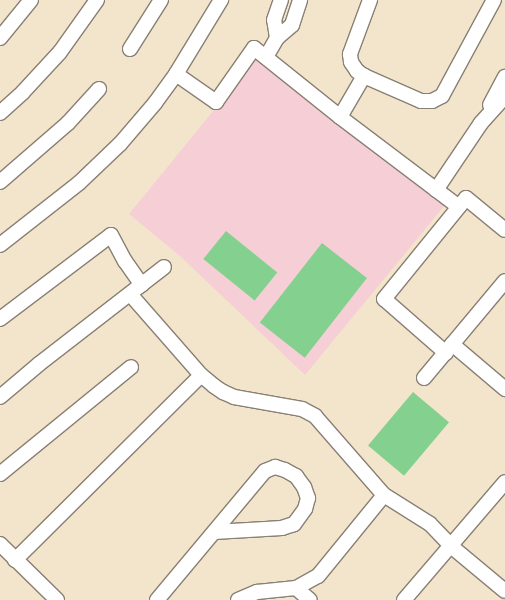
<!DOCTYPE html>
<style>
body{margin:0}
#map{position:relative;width:505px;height:600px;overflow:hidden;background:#f3e5cb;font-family:Kalam,sans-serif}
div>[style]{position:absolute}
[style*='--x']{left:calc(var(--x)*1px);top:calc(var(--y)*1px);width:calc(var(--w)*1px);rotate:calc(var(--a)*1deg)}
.built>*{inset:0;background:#f6cfd6}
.green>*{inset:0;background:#84d08f;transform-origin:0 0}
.roads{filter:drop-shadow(1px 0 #888074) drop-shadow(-1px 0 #888074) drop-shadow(0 1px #888074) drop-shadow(0 -1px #888074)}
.minor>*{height:14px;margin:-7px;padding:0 7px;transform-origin:7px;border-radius:7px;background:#fff}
span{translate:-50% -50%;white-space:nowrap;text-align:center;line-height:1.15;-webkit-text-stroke:3.5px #fbf7ec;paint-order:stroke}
</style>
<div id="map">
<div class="built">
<i style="clip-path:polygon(258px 56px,445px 205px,305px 375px,181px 257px,129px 214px)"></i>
</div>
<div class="green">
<i style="left:226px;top:231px;width:66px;height:36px;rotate:39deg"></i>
<i style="left:322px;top:243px;width:57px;height:101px;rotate:38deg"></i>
<i style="left:413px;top:392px;width:47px;height:70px;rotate:40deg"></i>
</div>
<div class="roads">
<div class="minor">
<i style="--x:370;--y:0;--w:58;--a:110.3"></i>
<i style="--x:350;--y:54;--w:8;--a:83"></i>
<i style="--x:351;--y:62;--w:11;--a:56"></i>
<i style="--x:357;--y:71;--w:9;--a:36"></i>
<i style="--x:364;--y:76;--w:62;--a:23.7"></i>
<i style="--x:421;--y:101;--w:11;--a:0"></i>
<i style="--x:432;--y:101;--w:11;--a:-27"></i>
<i style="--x:442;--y:96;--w:109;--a:-61.6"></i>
<i style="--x:0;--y:38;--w:49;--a:-50.8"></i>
<i style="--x:277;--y:38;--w:18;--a:-99"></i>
<i style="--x:274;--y:20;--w:21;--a:-71"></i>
<i style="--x:130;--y:49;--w:58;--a:-57.7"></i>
<i style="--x:266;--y:57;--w:22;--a:-60"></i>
<i style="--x:277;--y:38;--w:20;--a:-41"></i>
<i style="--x:292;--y:25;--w:26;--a:-72"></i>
<i style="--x:176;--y:74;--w:49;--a:35"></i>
<i style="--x:216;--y:102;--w:66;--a:-54.9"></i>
<i style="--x:254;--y:48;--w:110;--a:38.7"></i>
<i style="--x:340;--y:117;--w:149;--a:37.1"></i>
<i style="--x:490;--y:105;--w:32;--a:-62"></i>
<i style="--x:0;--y:113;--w:31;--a:-42"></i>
<i style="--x:23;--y:92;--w:54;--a:-47.2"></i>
<i style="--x:60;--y:52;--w:64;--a:-54.6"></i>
<i style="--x:340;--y:117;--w:48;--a:-59.7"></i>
<i style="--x:0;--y:182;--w:90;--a:-40.9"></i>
<i style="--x:68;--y:123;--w:46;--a:-47.6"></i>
<i style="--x:436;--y:190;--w:81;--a:-56.1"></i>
<i style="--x:481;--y:123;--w:36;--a:-48"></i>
<i style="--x:0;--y:245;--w:100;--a:-38.1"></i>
<i style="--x:79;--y:183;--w:57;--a:-43.6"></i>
<i style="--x:120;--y:144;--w:54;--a:-49.5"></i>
<i style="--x:155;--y:103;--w:36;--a:-54"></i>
<i style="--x:176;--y:74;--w:87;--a:-58.7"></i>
<i style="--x:130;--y:294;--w:108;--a:48.8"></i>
<i style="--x:201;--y:375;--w:17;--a:40"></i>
<i style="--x:214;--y:386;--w:11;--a:34"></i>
<i style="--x:223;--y:392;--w:12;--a:24"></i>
<i style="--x:234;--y:397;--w:69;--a:10"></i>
<i style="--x:302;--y:409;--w:15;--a:28"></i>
<i style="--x:315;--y:416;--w:105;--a:48.9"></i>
<i style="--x:384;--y:495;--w:54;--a:32.2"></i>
<i style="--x:430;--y:524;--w:30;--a:46"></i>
<i style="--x:451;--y:546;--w:70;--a:39.8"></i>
<i style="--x:0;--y:319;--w:139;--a:-37.1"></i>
<i style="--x:111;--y:235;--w:30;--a:62"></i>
<i style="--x:125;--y:261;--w:29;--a:55"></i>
<i style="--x:452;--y:344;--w:70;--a:40.3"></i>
<i style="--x:446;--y:353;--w:82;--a:-138.9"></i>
<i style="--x:384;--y:299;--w:130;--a:-50.9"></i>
<i style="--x:466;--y:198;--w:50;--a:39.4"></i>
<i style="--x:424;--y:378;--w:126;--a:-50.1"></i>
<i style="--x:0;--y:397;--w:51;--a:-40.2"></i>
<i style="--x:39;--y:364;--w:158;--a:-37.8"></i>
<i style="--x:0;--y:474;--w:169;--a:-39.2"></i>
<i style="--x:0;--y:544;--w:80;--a:44.5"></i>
<i style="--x:15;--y:560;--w:262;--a:-44.8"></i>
<i style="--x:296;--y:588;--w:18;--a:41"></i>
<i style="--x:157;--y:600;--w:168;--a:-50.1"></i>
<i style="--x:265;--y:471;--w:11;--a:-22"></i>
<i style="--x:275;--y:467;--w:10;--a:17"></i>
<i style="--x:285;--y:470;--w:13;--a:29"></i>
<i style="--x:296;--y:476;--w:14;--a:54"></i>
<i style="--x:304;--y:487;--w:12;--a:70"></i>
<i style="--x:308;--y:498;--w:11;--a:105"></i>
<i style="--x:305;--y:509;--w:19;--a:126"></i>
<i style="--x:294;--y:524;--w:13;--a:162"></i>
<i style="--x:282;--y:528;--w:68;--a:176.6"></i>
<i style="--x:238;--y:600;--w:21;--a:-23"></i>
<i style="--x:257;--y:592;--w:39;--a:-6"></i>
<i style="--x:296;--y:588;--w:25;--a:-29"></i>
<i style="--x:318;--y:576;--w:104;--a:-50.8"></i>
<i style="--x:404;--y:600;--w:155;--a:-49.4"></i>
</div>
</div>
</div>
